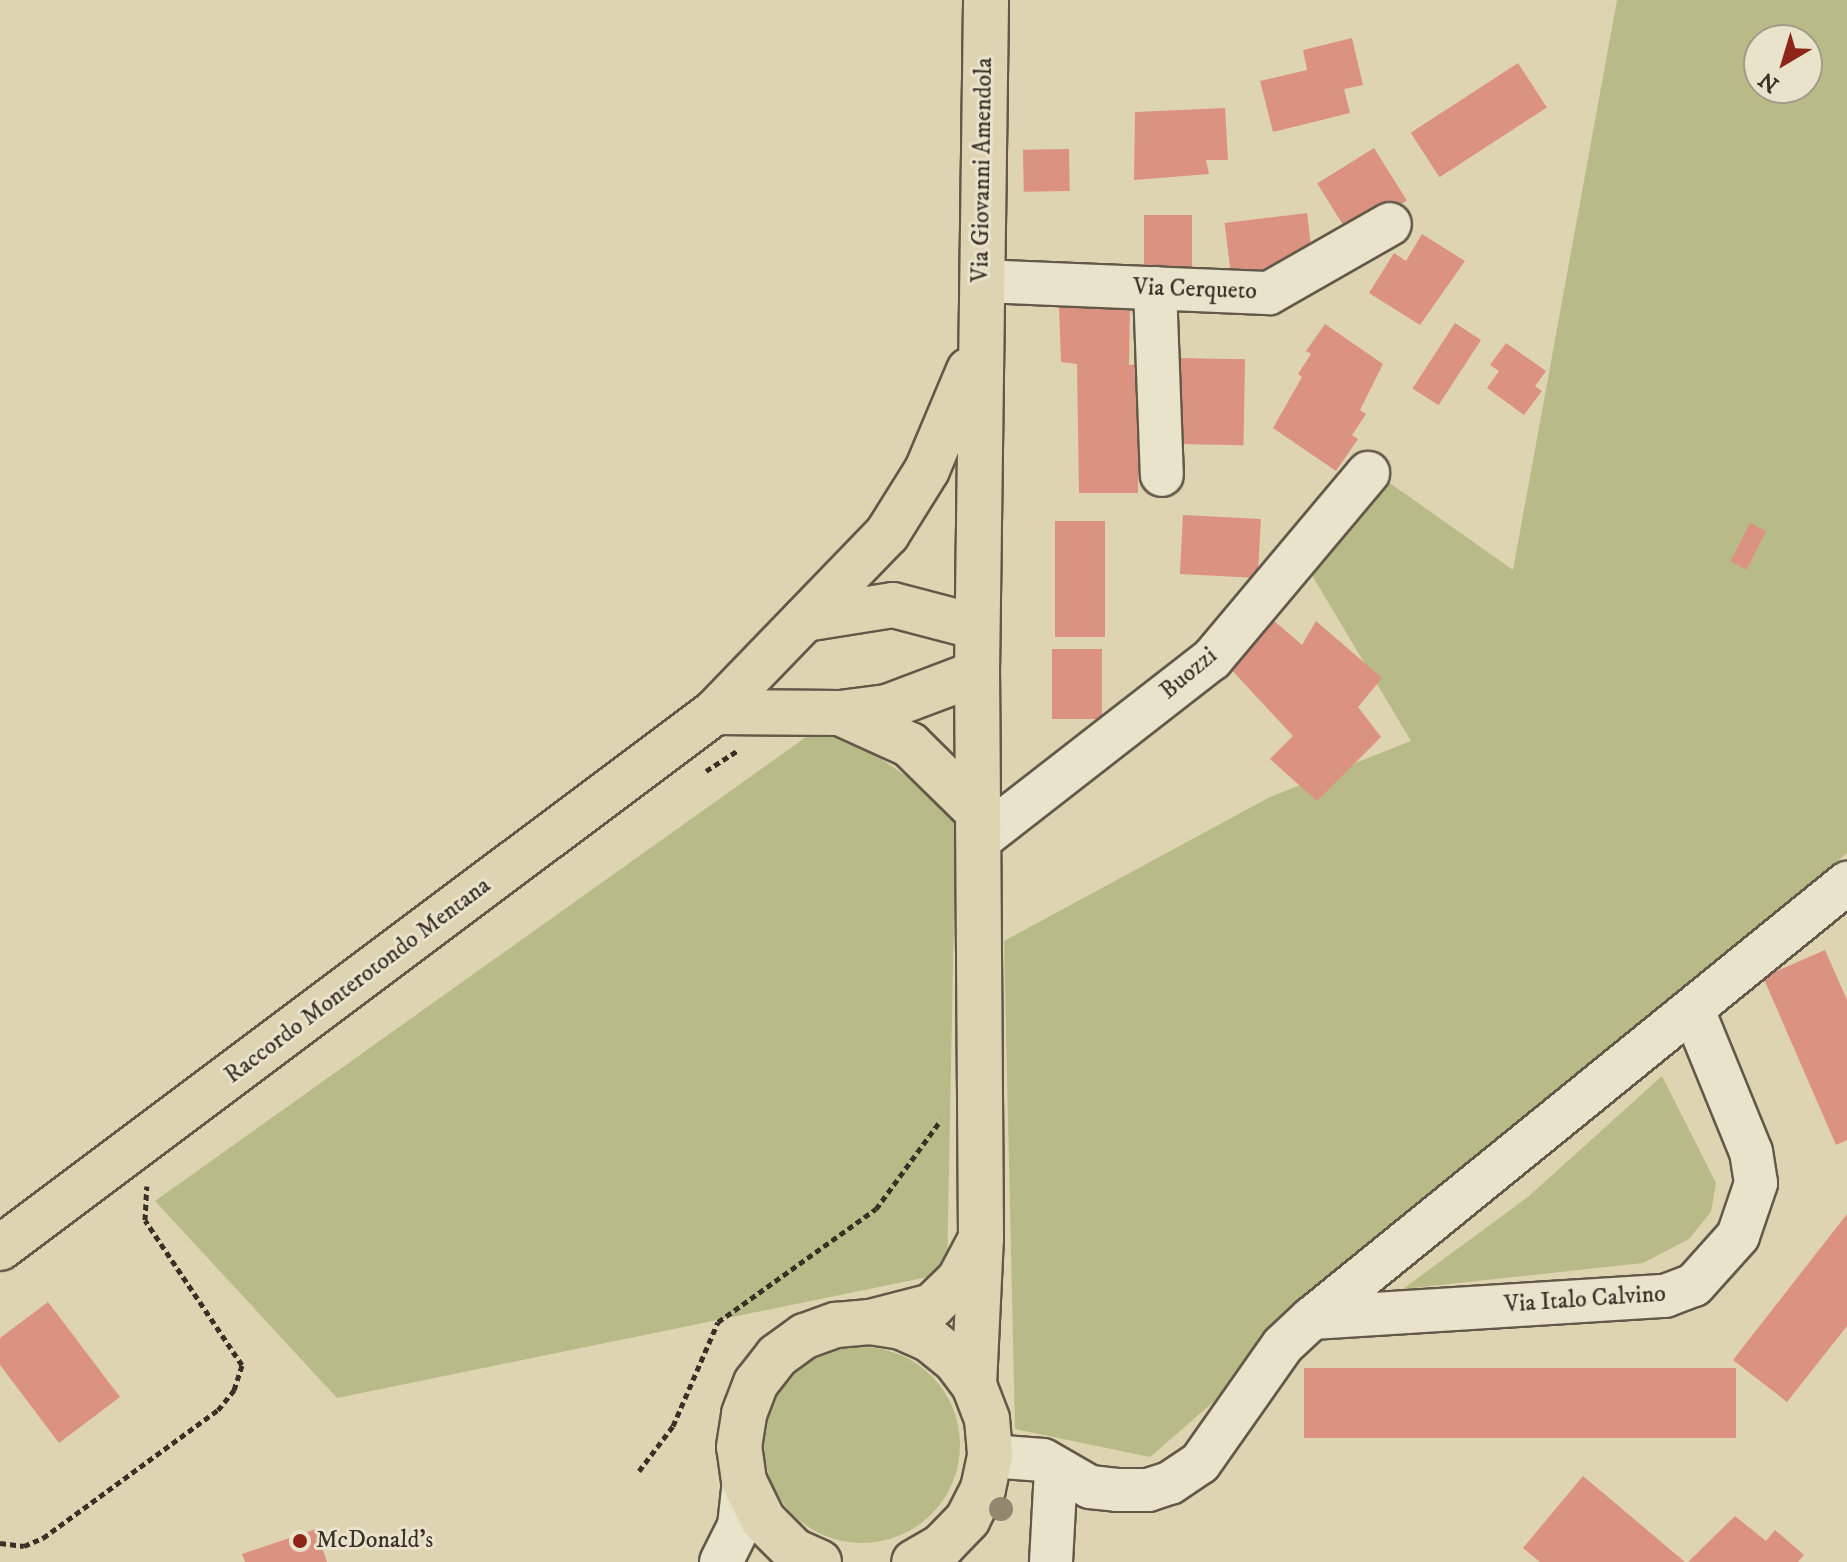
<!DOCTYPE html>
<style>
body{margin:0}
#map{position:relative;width:1847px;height:1562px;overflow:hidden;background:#dfd4b1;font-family:"IM FELL DW Pica",serif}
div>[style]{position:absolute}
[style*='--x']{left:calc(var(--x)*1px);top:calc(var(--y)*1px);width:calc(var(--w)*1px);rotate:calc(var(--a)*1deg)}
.green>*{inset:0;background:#b8bb87}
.round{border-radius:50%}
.building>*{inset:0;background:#dc9281;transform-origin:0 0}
.path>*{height:5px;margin-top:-2.5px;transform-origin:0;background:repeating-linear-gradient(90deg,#393026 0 6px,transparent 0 10px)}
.roads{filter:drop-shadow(2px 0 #625949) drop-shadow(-2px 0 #625949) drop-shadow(0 2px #625949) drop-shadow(0 -2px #625949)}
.minor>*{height:42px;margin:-21px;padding:0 21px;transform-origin:21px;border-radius:21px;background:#eae3cc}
.major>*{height:44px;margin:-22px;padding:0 22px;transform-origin:22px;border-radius:22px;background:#dfd4b1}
.trees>*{width:24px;height:24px;margin:-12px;border-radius:50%;background:#91896f}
.dots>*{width:22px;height:22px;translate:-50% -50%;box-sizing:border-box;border:4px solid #eae3cc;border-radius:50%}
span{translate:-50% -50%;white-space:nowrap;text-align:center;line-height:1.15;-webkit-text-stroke:6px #eae3cc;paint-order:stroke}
.street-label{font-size:24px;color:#393026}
.poi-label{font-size:24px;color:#393026}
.left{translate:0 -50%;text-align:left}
.north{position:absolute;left:1743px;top:24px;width:80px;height:80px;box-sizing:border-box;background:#eae3cc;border:2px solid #a39b8a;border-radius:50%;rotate:218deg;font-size:22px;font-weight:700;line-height:32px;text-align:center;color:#393026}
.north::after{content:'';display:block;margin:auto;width:28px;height:36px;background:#8f2418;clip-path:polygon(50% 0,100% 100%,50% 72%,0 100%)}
</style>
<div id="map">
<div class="green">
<i style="clip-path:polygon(evenodd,1617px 0,1847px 0,1847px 853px,1150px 1457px,1015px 1429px,1004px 941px,1270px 797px,1411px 741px,1307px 567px,1387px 481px,1513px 570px,1617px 0,1759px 40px,1807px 40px,1807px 88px,1759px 88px,1759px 40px)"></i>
<i style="clip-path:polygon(827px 722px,956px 810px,947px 1273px,337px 1398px,155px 1201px)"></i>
<i style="clip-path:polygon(1662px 1076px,1716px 1183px,1711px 1212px,1689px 1239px,1643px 1263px,1403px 1289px,1529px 1196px)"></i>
<i class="round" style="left:764px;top:1347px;width:196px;height:196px"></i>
</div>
<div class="building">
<i style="clip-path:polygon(1352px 38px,1363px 85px,1344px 89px,1350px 113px,1273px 132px,1260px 81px,1307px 70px,1303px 50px)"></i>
<i style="left:1518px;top:63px;width:53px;height:128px;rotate:57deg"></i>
<i style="clip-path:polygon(1225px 108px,1228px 160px,1206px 160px,1209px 174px,1134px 180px,1135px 112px)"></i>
<i style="left:1374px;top:148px;width:62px;height:67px;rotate:58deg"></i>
<i style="left:1069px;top:149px;width:42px;height:46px;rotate:89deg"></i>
<i style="left:1307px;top:213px;width:52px;height:83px;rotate:83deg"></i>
<i style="left:1144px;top:215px;width:48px;height:61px"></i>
<i style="clip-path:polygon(1422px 234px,1465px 261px,1420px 325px,1369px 293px,1394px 253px,1406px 261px)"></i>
<i style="clip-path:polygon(1130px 304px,1129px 365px,1139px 364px,1138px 493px,1079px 493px,1077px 364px,1061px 362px,1059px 307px)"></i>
<i style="left:1455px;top:323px;width:31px;height:78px;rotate:33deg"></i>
<i style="clip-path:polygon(1325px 324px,1383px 364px,1360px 410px,1366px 414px,1352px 435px,1358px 439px,1336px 471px,1273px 428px,1302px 377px,1298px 374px,1311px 354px,1306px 351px)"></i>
<i style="clip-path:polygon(1506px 343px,1546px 371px,1535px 386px,1542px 391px,1524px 415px,1487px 388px,1499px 371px,1490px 365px)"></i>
<i style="left:1179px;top:358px;width:66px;height:86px;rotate:1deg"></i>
<i style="left:1183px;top:515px;width:78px;height:59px;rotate:3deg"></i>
<i style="left:1055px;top:521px;width:50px;height:116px"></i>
<i style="left:1750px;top:523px;width:18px;height:43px;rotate:27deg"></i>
<i style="clip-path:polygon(1272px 619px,1302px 645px,1316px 621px,1382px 678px,1358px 707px,1381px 737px,1317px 801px,1270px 759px,1293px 736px,1228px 666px)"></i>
<i style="left:1052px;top:649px;width:50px;height:70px"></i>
<i style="clip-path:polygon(1825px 950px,1847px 1000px,1847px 1140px,1836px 1145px,1763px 977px)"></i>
<i style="clip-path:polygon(1847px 1214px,1847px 1326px,1787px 1402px,1733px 1360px)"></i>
<i style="clip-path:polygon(48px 1302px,120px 1397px,59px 1443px,0 1365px,0 1338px)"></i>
<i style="left:1304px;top:1368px;width:432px;height:70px"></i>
<i style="clip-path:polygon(1583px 1476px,1685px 1562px,1540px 1562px,1523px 1548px)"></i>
<i style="clip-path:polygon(1735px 1516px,1766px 1541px,1775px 1530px,1804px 1555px,1798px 1562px,1688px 1562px)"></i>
<i style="clip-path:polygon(316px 1529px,327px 1562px,245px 1562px,242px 1554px)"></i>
</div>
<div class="path">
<i style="--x:706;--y:771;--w:38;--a:-33"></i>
<i style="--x:639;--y:1471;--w:56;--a:-52.9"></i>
<i style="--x:673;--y:1426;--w:113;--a:-66.6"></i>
<i style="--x:718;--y:1322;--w:194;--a:-35.6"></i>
<i style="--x:876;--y:1209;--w:110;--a:-53.9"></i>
<i style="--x:0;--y:1543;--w:24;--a:7"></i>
<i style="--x:24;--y:1546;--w:21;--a:-23"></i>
<i style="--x:43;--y:1538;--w:217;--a:-36.2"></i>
<i style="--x:218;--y:1410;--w:26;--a:-51"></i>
<i style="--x:234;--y:1390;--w:26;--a:-72"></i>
<i style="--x:242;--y:1365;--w:174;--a:-123.8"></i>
<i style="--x:145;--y:1220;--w:34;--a:-87"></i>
</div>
<div class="roads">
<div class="minor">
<i style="--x:982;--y:281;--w:287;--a:2.4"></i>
<i style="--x:1269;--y:293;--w:139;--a:-29.7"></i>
<i style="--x:1155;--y:288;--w:187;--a:87.9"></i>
<i style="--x:978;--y:841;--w:296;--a:-37.9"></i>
<i style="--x:1212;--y:659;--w:243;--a:-50"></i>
<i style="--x:1312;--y:1318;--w:354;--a:-3.6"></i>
<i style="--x:1665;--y:1296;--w:31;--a:-21"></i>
<i style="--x:1694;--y:1285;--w:66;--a:-48.1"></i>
<i style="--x:1738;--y:1236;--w:56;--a:-71.2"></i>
<i style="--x:1756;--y:1183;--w:31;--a:-99"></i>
<i style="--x:1751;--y:1152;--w:153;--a:-112.2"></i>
<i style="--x:990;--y:1456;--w:53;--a:4.3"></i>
<i style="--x:1043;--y:1460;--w:54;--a:29.9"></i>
<i style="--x:1090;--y:1487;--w:27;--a:6"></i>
<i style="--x:1117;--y:1490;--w:31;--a:0"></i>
<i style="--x:1148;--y:1490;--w:23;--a:-18"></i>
<i style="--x:1170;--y:1483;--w:36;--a:-34"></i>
<i style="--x:1200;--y:1463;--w:144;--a:-54.9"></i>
<i style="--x:1283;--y:1345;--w:40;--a:-43"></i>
<i style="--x:1312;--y:1318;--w:690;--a:-39.11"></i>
<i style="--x:721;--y:1562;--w:40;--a:-63.4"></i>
<i style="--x:739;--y:1526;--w:45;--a:-83.7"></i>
<i style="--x:1051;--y:1562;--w:92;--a:-86.9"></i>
</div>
<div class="major">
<i style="--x:805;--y:619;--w:89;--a:-9"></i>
<i style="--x:893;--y:605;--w:87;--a:14.7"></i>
<i style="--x:715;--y:712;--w:125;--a:0.5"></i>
<i style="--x:840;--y:713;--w:47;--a:-7.3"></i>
<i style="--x:887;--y:707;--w:96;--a:-20.7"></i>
<i style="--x:842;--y:714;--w:75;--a:24.5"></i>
<i style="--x:910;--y:745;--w:95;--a:44.6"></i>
<i style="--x:0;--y:1248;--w:894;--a:-36.86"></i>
<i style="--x:715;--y:712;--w:248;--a:-46"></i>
<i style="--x:887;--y:534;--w:75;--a:-58"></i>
<i style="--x:927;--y:470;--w:108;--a:-67.2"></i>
<i style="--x:874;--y:1321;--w:60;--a:-14.5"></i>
<i style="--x:932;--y:1306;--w:37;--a:-44"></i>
<i style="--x:959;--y:1280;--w:40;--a:-62"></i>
<i style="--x:974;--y:1385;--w:146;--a:-87.3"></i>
<i style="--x:981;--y:1239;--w:566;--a:-90.4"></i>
<i style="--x:977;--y:673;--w:673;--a:-89.23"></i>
<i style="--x:819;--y:1562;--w:27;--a:-156"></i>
<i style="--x:794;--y:1551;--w:44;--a:-135"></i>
<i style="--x:763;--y:1520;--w:43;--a:-116"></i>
<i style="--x:744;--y:1481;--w:34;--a:-98"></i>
<i style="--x:739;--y:1447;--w:33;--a:-81"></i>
<i style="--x:744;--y:1414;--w:33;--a:-69"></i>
<i style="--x:756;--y:1383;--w:34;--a:-52"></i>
<i style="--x:777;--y:1356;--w:34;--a:-36"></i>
<i style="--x:805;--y:1336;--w:33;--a:-20"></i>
<i style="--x:836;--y:1325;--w:34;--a:-5"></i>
<i style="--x:870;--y:1322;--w:31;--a:9"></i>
<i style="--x:901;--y:1327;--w:32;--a:24"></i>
<i style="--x:930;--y:1340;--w:32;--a:39"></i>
<i style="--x:955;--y:1360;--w:31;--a:53"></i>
<i style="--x:974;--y:1385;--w:36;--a:69"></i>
<i style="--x:987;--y:1419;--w:37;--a:85"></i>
<i style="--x:990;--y:1456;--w:34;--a:102"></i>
<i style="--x:983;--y:1489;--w:34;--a:117"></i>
<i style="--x:968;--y:1519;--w:37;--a:134"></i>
<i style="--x:942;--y:1546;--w:32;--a:150"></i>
</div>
</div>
<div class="trees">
<i style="left:1001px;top:1509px"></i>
</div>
<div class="dots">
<i style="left:300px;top:1541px;background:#8f2418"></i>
</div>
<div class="street-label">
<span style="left:983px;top:170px;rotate:-89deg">Via Giovanni Amendola</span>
<span style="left:1195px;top:290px;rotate:2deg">Via Cerqueto</span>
<span style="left:1189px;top:674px;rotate:-40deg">Buozzi</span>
<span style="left:358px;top:981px;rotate:-37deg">Raccordo Monterotondo Mentana</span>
<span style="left:1585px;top:1300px;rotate:-4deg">Via Italo Calvino</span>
</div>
<div class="poi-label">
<span class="left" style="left:316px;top:1541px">McDonald's</span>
</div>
<div class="north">N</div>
</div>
